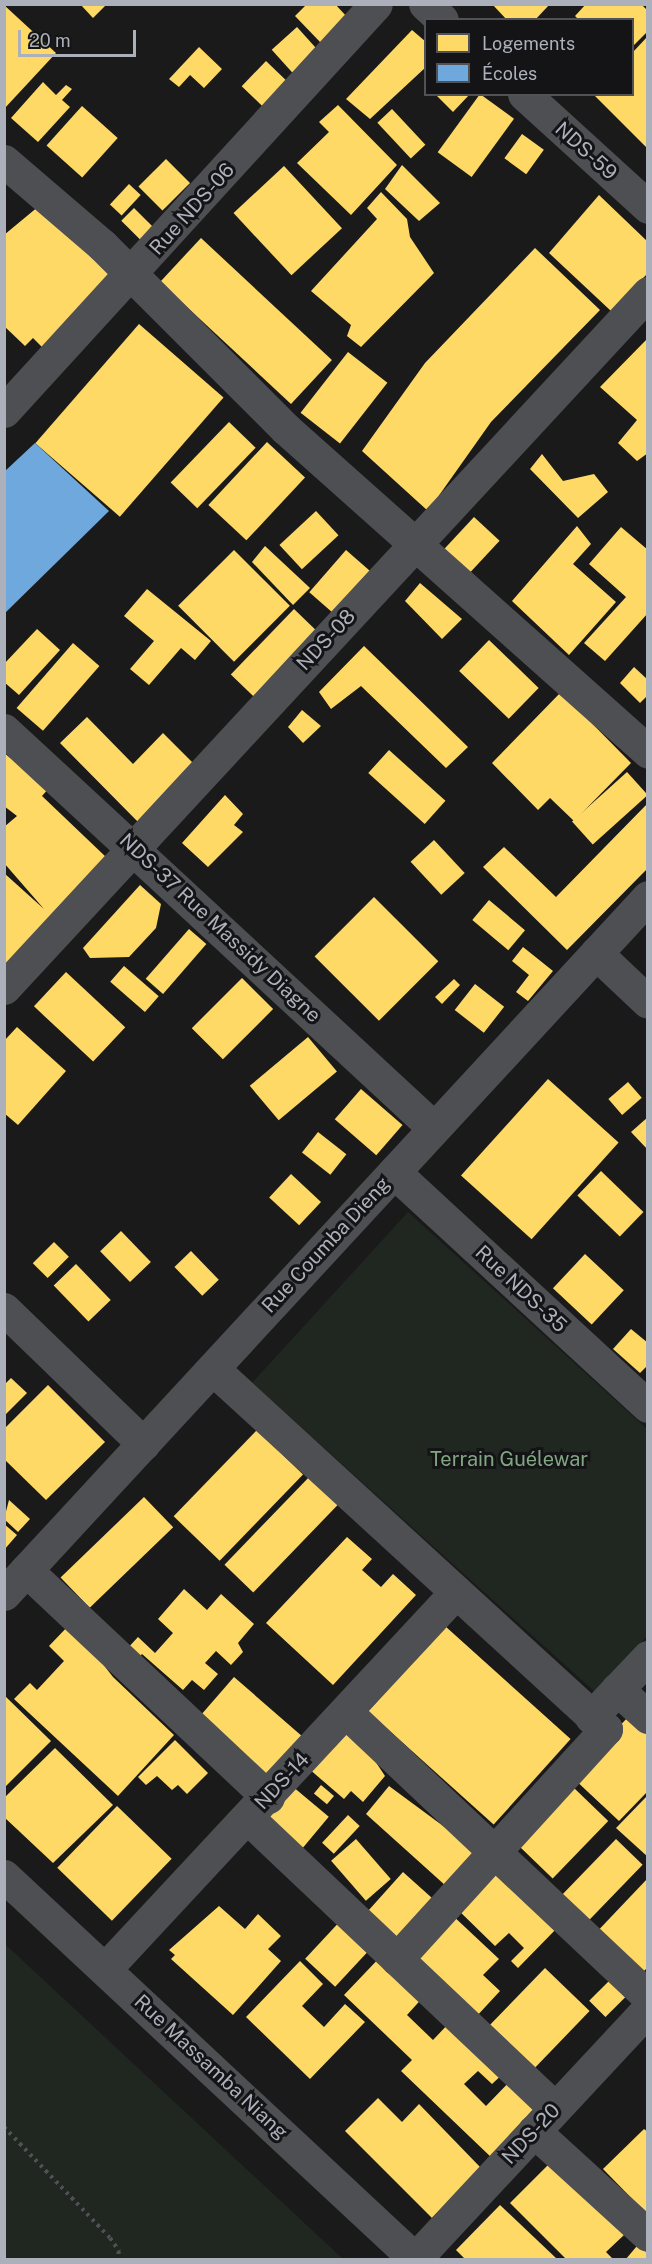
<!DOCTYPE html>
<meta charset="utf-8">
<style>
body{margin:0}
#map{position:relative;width:652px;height:2264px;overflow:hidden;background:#1a1a1a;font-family:"Public Sans",sans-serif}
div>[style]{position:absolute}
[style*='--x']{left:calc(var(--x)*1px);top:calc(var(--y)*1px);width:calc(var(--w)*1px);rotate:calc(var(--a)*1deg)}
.green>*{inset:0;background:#1f2720}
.homes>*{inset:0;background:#ffd966;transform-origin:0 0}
.schools>*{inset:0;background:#6fa8dc}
.path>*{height:4px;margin-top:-2px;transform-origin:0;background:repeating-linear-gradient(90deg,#505154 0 3px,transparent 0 7.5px)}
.minor>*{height:33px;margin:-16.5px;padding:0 16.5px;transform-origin:16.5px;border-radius:16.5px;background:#4e4f53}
.tertiary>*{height:33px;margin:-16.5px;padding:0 16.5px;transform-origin:16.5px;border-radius:16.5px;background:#4e4f53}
span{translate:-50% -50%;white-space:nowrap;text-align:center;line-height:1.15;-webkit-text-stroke:6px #141416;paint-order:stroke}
.street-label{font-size:20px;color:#abb0ba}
.park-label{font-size:20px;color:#82a583}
.frame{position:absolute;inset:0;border:6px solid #abb0ba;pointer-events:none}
.legend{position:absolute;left:424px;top:18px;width:210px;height:78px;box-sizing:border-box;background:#141416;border:2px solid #505258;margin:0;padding:8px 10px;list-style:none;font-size:18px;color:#abb0ba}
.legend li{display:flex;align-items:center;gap:12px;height:30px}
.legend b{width:30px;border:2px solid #505258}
.scale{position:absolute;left:18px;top:30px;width:118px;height:27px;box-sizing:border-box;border:3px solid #abb0ba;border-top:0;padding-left:8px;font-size:18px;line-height:21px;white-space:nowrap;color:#abb0ba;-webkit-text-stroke:4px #141416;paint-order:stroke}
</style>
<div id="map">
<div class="green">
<i style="clip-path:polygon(408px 1212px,647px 1429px,647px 1636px,596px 1693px,252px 1383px)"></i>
<i style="clip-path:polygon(4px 1944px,5px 1944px,343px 2259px,5px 2259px)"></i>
</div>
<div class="homes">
<i style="clip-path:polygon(80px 4px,107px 4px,93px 18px)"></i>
<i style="clip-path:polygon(307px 4px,335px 4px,348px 18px,321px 43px,295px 16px)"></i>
<i style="clip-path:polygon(492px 4px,550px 4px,535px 20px,507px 20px)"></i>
<i style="clip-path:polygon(586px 4px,641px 4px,648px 11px,648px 31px,633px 46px,633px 20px,579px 20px,575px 16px)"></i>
<i style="clip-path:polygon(4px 5px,56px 53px,4px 109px)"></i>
<i style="left:297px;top:27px;width:31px;height:34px;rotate:48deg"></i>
<i style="clip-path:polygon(412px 30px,426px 42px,426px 67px,370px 119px,346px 99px)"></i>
<i style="clip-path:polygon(648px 36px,648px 149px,593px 94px,633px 94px,633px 52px)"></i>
<i style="clip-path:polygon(199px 47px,222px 69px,204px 88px,190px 75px,179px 87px,169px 79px)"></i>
<i style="left:266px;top:61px;width:35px;height:35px;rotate:44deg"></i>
<i style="clip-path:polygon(43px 82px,56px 95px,66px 85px,72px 89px,62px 100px,70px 107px,38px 142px,11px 118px)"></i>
<i style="clip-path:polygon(435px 94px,470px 94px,453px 112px)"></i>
<i style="left:480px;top:94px;width:42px;height:72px;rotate:36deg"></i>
<i style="clip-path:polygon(338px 105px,397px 165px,351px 215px,297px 163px,329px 132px,319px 122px)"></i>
<i style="left:82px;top:106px;width:48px;height:53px;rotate:42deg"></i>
<i style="left:392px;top:109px;width:49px;height:20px;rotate:47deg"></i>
<i style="left:522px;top:134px;width:27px;height:30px;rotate:36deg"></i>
<i style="left:166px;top:159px;width:34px;height:39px;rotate:45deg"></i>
<i style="clip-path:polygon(402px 165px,440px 203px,419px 221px,385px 189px)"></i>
<i style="left:284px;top:166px;width:85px;height:69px;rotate:47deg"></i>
<i style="left:129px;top:184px;width:16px;height:28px;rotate:43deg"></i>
<i style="clip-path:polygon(381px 192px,407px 219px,410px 237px,434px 273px,361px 347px,347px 336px,351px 325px,311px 291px,377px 219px,367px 208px)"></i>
<i style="clip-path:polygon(599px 195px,648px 242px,648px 273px,611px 311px,549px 253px)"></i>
<i style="clip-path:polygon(39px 206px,113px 273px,43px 348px,33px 338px,25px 346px,4px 326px,4px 235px)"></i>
<i style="left:134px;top:208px;width:28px;height:18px;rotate:45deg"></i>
<i style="left:201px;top:238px;width:179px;height:60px;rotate:43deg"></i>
<i style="clip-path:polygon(535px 248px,600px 310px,491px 422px,428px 511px,362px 451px,425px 363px)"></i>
<i style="left:139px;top:324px;width:112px;height:158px;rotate:41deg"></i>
<i style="clip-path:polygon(648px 338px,648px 453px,637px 461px,618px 443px,637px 420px,600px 387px)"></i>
<i style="left:348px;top:352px;width:50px;height:77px;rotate:38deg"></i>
<i style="left:229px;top:422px;width:37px;height:84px;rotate:44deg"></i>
<i style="left:267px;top:442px;width:52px;height:86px;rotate:43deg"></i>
<i style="clip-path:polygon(542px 454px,563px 481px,594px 474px,608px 492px,578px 518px,530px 469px)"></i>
<i style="left:316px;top:511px;width:33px;height:50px;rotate:47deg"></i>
<i style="left:474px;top:517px;width:35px;height:45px;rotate:43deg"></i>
<i style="clip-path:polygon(577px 526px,591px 544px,573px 564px,616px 602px,569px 655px,512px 601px)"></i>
<i style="clip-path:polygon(621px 527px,648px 550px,648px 613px,605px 661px,584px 643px,626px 597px,589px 564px)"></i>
<i style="clip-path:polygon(265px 546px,310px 588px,293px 605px,252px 562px)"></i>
<i style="left:234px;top:550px;width:79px;height:79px;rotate:45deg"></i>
<i style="left:346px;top:550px;width:33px;height:56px;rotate:41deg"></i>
<i style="clip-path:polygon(420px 583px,462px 619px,442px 639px,405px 601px)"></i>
<i style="clip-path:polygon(147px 589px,211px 641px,195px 660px,181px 648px,149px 685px,130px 669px,154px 641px,124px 616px)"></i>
<i style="left:294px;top:609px;width:37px;height:91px;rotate:44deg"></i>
<i style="clip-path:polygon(37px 629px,60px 650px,19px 695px,4px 682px,4px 664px)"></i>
<i style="left:489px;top:640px;width:69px;height:43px;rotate:44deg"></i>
<i style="left:73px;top:643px;width:35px;height:86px;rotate:41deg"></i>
<i style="clip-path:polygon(364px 646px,468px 747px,446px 768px,361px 686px,331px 709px,319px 692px)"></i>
<i style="clip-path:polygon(634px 667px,648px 680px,648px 695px,640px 703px,620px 683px)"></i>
<i style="clip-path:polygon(561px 692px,631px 763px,574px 821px,550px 798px,538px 810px,492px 763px)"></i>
<i style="clip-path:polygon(302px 710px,321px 726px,303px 743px,288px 727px)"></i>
<i style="clip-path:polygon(87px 717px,133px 764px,163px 733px,197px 767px,140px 824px,60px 743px)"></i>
<i style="left:389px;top:750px;width:76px;height:31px;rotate:42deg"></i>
<i style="clip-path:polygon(4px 753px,49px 788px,42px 796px,107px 858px,4px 967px,4px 873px,44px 909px,4px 863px,4px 827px,17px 816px,4px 806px)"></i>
<i style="left:627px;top:772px;width:31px;height:74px;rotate:48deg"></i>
<i style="clip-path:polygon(225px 795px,243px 814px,234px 825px,243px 832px,208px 867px,182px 843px)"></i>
<i style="clip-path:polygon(648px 803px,648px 868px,567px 950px,483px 867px,504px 847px,556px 897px)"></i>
<i style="left:434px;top:840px;width:45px;height:32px;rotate:47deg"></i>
<i style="clip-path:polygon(140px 885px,161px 904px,156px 928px,129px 957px,90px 958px,83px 948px)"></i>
<i style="left:374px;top:897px;width:91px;height:84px;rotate:45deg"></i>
<i style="left:489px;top:900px;width:47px;height:26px;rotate:40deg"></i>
<i style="left:189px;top:929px;width:23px;height:66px;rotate:41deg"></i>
<i style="clip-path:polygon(523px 947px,553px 971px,528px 1001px,516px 992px,529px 975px,512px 961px)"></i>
<i style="left:124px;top:966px;width:46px;height:21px;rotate:41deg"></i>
<i style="left:66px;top:972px;width:81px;height:47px;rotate:43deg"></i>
<i style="left:242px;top:978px;width:44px;height:71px;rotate:45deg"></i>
<i style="clip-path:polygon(454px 979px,460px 985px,442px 1004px,435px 997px)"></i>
<i style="left:475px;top:984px;width:37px;height:33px;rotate:38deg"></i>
<i style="clip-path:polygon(17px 1027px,66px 1071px,18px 1125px,4px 1113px,4px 1041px)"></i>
<i style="left:308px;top:1037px;width:45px;height:76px;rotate:50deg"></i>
<i style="left:548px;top:1079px;width:95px;height:130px;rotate:42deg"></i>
<i style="left:628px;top:1082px;width:21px;height:26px;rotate:49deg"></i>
<i style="left:361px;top:1089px;width:55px;height:40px;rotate:41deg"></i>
<i style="clip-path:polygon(648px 1117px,648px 1150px,631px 1132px)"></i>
<i style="left:318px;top:1132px;width:36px;height:26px;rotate:38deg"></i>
<i style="left:601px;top:1171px;width:59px;height:34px;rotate:44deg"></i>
<i style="left:291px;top:1174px;width:41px;height:32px;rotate:43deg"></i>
<i style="left:121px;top:1231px;width:43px;height:29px;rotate:46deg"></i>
<i style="left:54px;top:1242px;width:21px;height:30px;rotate:45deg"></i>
<i style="left:191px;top:1251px;width:40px;height:23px;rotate:46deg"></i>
<i style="left:585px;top:1254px;width:53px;height:47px;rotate:43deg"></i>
<i style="left:76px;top:1264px;width:50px;height:31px;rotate:46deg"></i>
<i style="clip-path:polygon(631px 1329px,648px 1343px,648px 1365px,640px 1373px,613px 1349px)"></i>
<i style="clip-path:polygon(11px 1378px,27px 1393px,4px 1416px,4px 1385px)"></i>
<i style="clip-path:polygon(48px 1385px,105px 1442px,46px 1500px,4px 1459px,4px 1429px)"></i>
<i style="left:257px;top:1430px;width:64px;height:120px;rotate:44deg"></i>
<i style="left:312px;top:1474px;width:40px;height:126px;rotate:44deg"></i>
<i style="left:144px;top:1497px;width:42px;height:116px;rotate:46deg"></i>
<i style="clip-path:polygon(9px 1500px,30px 1519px,18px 1532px,4px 1519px)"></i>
<i style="clip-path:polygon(4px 1524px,17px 1535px,4px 1550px)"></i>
<i style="clip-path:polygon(347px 1537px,372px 1559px,362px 1570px,381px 1587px,393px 1574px,416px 1595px,333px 1685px,266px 1623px)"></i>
<i style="clip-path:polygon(184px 1589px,207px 1610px,221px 1594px,254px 1624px,238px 1643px,243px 1652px,231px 1665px,216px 1651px,205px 1663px,218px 1674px,204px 1690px,192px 1680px,183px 1690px,142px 1654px,137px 1660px,126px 1650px,138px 1637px,155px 1653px,173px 1633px,158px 1619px)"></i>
<i style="clip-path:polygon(71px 1623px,113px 1677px,174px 1735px,118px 1796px,14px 1699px,30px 1683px,37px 1690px,64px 1661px,49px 1646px)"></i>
<i style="left:445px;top:1626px;width:169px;height:115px;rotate:42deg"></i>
<i style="left:234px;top:1677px;width:91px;height:56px;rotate:41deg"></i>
<i style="clip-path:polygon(4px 1695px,51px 1741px,4px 1788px)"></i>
<i style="clip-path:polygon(629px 1716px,648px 1733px,648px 1791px,619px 1821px,572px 1777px)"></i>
<i style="clip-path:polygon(348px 1720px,385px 1776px,363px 1802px,351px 1791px,344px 1799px,308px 1768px)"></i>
<i style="clip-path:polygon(175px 1740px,208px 1773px,187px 1794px,178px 1785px,172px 1790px,157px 1776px,146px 1785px,138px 1777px)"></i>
<i style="clip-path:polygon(55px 1748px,113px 1805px,53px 1863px,4px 1817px,4px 1798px)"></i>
<i style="left:321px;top:1785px;width:17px;height:11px;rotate:40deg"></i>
<i style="left:292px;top:1786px;width:48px;height:49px;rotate:40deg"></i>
<i style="clip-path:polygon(389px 1786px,477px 1851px,446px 1886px,366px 1814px)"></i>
<i style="left:573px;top:1787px;width:49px;height:80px;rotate:44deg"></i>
<i style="clip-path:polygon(648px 1795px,648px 1857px,616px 1828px)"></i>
<i style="left:117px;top:1806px;width:76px;height:86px;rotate:44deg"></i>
<i style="left:348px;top:1815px;width:16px;height:38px;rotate:43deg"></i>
<i style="left:356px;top:1839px;width:53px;height:33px;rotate:49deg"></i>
<i style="left:616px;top:1839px;width:37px;height:80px;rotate:44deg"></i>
<i style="clip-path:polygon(493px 1863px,559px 1926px,518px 1968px,511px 1961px,524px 1948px,509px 1933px,495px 1946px,453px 1905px)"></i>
<i style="left:403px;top:1872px;width:39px;height:54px;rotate:42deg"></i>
<i style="clip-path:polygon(648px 1878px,648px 1967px,636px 1979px,591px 1938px)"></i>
<i style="clip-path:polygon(219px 1906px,245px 1929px,258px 1914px,281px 1936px,268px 1949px,281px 1961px,233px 2015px,171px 1959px,175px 1955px,169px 1950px)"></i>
<i style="clip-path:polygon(450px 1913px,499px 1959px,483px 1975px,500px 1991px,475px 2018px,409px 1956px)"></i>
<i style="left:344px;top:1917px;width:41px;height:57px;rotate:43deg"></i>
<i style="clip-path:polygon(384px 1953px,426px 1994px,407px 2015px,433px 2040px,452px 2020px,506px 2071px,492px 2084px,478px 2071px,464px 2084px,486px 2106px,514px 2077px,539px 2102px,493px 2159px,401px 2071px,412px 2060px,344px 1995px)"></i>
<i style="clip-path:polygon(300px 1961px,323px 1984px,302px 2006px,324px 2027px,345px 2004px,365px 2022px,310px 2079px,246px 2017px)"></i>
<i style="left:545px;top:1968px;width:62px;height:79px;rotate:44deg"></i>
<i style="left:609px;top:1981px;width:23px;height:28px;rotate:45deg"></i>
<i style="clip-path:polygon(378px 2098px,402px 2122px,419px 2104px,481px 2168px,432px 2218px,345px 2131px)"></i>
<i style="clip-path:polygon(644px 2129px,648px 2132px,648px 2215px,603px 2169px)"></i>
<i style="clip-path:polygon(551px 2162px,624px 2235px,606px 2252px,613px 2259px,566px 2259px,510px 2203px)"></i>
<i style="clip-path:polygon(500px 2205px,557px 2259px,465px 2259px,456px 2250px)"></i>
<i style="clip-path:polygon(642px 2240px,648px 2259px,626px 2259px)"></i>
</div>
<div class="schools">
<i style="clip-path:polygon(35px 443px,109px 511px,4px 614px,4px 472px)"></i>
</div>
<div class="path">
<i style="--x:4;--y:2127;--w:153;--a:46.3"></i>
<i style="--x:110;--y:2238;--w:16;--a:55"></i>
<i style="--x:119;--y:2251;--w:9;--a:103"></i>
</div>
<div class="minor">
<i style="--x:425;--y:4;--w:23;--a:43"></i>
<i style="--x:524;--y:94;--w:168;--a:42.3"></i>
<i style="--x:4;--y:161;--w:129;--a:40.6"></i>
<i style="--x:102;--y:245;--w:260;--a:45"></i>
<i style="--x:286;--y:429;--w:485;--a:41.7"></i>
<i style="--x:4;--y:411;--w:551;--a:-47.57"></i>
<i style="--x:4;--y:730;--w:586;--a:42.79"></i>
<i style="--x:596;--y:953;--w:71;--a:43.3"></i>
<i style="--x:4;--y:988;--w:948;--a:-47.18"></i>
<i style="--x:394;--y:1172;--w:345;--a:42.7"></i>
<i style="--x:4;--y:1309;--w:194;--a:44"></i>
<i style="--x:213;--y:1369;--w:533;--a:42.49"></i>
<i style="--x:606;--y:1729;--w:311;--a:132.3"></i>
<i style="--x:26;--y:1570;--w:332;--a:43.2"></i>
<i style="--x:617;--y:1689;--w:42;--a:42.1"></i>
<i style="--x:346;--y:1712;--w:415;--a:43.3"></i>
<i style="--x:591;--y:1717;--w:83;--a:-46.5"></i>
<i style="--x:248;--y:1818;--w:422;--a:43.4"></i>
<i style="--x:4;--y:1876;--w:563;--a:42.99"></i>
<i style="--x:106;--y:1968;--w:514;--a:-47.05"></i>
<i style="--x:534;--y:2131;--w:154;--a:42.4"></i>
<i style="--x:415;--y:2259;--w:342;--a:-47"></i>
</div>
<div class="tertiary">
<i style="--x:4;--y:1594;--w:949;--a:-47.26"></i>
</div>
<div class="street-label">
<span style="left:586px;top:151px;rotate:42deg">NDS-59</span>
<span style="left:192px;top:209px;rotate:-48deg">Rue NDS-06</span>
<span style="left:326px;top:640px;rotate:-47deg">NDS-08</span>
<span style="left:220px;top:928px;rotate:43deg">NDS-37 Rue Massidy Diagne</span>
<span style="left:326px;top:1245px;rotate:-47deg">Rue Coumba Dieng</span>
<span style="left:521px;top:1289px;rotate:43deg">Rue NDS-35</span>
<span style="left:282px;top:1781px;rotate:-47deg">NDS-14</span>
<span style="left:211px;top:2067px;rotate:43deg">Rue Massamba Niang</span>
<span style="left:531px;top:2134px;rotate:-47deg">NDS-20</span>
</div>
<div class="park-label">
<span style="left:509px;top:1459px">Terrain Guélewar</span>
</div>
<div class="frame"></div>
<ul class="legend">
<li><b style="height:16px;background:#ffd966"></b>Logements</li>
<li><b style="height:16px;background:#6fa8dc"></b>Écoles</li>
</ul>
<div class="scale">20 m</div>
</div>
